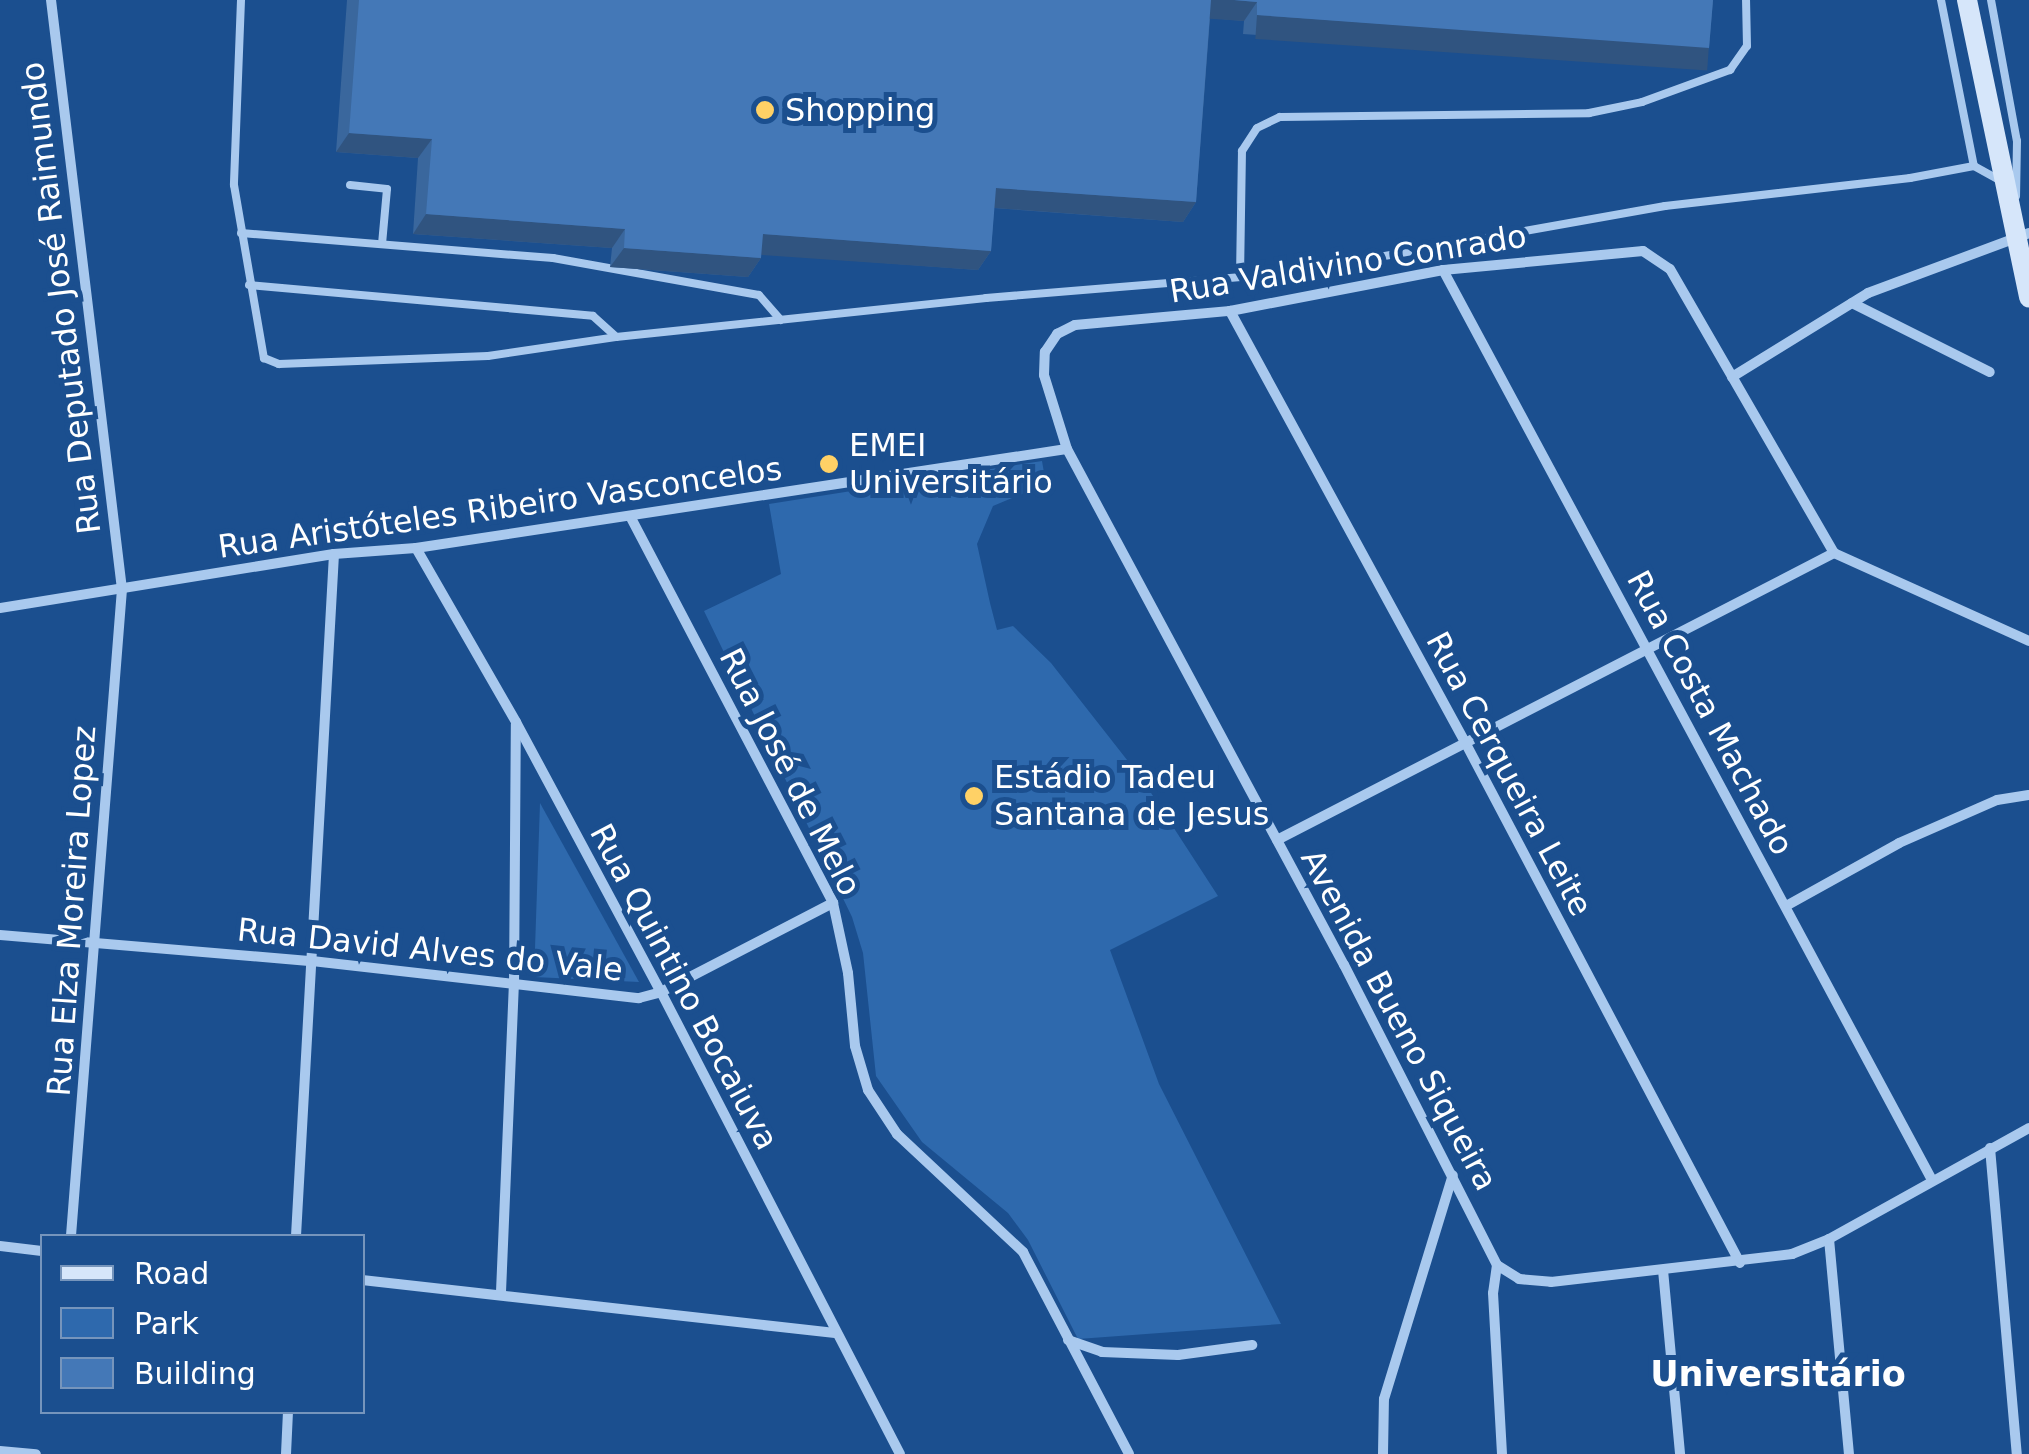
<!DOCTYPE html>
<meta charset="utf-8">
<style>
body{margin:0}
#map{position:relative;width:2029px;height:1454px;overflow:hidden;background:#1b4f8f;font-family:"DejaVu Sans",sans-serif}
div>[style]{position:absolute}
[style*='--x']{left:calc(var(--x)*1px);top:calc(var(--y)*1px);width:calc(var(--w)*1px);rotate:calc(var(--a)*1deg)}
.green>*{inset:0;background:#2e69ad}
.lane>*{height:8px;margin:-4px;padding:0 4px;transform-origin:4px;border-radius:4px;background:#a9c9ee}
.street>*{height:10px;margin:-5px;padding:0 5px;transform-origin:5px;border-radius:5px;background:#a9c9ee}
.secondary>*{height:20px;margin:-10px;padding:0 10px;transform-origin:10px;border-radius:10px;background:#d6e6fa}
.wall>*{inset:0;background:#3a679d}
.shaded-wall>*{inset:0;background:#305480;transform-origin:0 0}
.building>*{inset:0;background:#4478b7}
.dots>*{width:28px;height:28px;translate:-50% -50%;box-sizing:border-box;border:5px solid #1b4f8f;border-radius:50%}
span{translate:-50% -50%;white-space:nowrap;text-align:center;line-height:1.15;-webkit-text-stroke:10px #1b4f8f;paint-order:stroke}
.poi-label{font-size:32px;color:#fff}
.left{translate:0 -50%;text-align:left}
.street-label{font-size:32px;color:#fff}
.neighbourhood-label{font-size:35px;color:#fff;font-weight:700}
.legend{position:absolute;left:40px;top:1234px;width:325px;height:180px;box-sizing:border-box;background:#1b4f8f;border:2px solid #7695bc;margin:0;padding:12px 18px;list-style:none;font-size:30px;color:#fff}
.legend li{display:flex;align-items:center;gap:20px;height:50px}
.legend b{width:50px;border:2px solid #7695bc}
</style>
<div id="map">
<div class="green">
<i style="clip-path:polygon(1042px 461px,1046px 484px,993px 506px,977px 544px,990px 603px,997px 630px,1013px 626px,1051px 663px,1142px 779px,1218px 896px,1110px 950px,1159px 1084px,1281px 1324px,1078px 1339px,1028px 1240px,1008px 1213px,922px 1142px,876px 1076px,863px 953px,852px 917px,704px 611px,781px 574px,769px 504px)"></i>
<i style="clip-path:polygon(540px 803px,639px 982px,534px 977px)"></i>
</div>
<div class="lane">
<i style="--x:241;--y:0;--w:185;--a:92.2"></i>
<i style="--x:234;--y:185;--w:176;--a:80.2"></i>
<i style="--x:264;--y:358;--w:16;--a:22"></i>
<i style="--x:279;--y:364;--w:209;--a:-2.2"></i>
<i style="--x:488;--y:356;--w:129;--a:-8.4"></i>
<i style="--x:616;--y:337;--w:372;--a:-6"></i>
<i style="--x:986;--y:298;--w:304;--a:-4.7"></i>
<i style="--x:1289;--y:273;--w:382;--a:-10.1"></i>
<i style="--x:1665;--y:206;--w:247;--a:-6.5"></i>
<i style="--x:1910;--y:178;--w:65;--a:-10.6"></i>
<i style="--x:1941;--y:0;--w:169;--a:78.8"></i>
<i style="--x:1974;--y:166;--w:31;--a:29"></i>
<i style="--x:1991;--y:0;--w:143;--a:79.6"></i>
<i style="--x:2017;--y:141;--w:55;--a:91"></i>
<i style="--x:350;--y:185;--w:37;--a:6"></i>
<i style="--x:387;--y:189;--w:55;--a:95.2"></i>
<i style="--x:241;--y:233;--w:313;--a:4.6"></i>
<i style="--x:553;--y:258;--w:209;--a:10.2"></i>
<i style="--x:759;--y:295;--w:33;--a:49"></i>
<i style="--x:1240;--y:277;--w:126;--a:-89.1"></i>
<i style="--x:1242;--y:151;--w:27;--a:-57"></i>
<i style="--x:1257;--y:128;--w:25;--a:-26"></i>
<i style="--x:1280;--y:117;--w:309;--a:-0.7"></i>
<i style="--x:1589;--y:113;--w:54;--a:-11.7"></i>
<i style="--x:1642;--y:102;--w:94;--a:-20"></i>
<i style="--x:1730;--y:70;--w:29;--a:-55"></i>
<i style="--x:1747;--y:46;--w:46;--a:-91.2"></i>
<i style="--x:249;--y:285;--w:345;--a:5.1"></i>
<i style="--x:593;--y:316;--w:31;--a:42"></i>
</div>
<div class="street">
<i style="--x:51;--y:0;--w:593;--a:83.13"></i>
<i style="--x:122;--y:589;--w:649;--a:94.51"></i>
<i style="--x:1443;--y:270;--w:1033;--a:61.75"></i>
<i style="--x:1852;--y:303;--w:154;--a:26.6"></i>
<i style="--x:1230;--y:311;--w:491;--a:61.4"></i>
<i style="--x:1465;--y:742;--w:589;--a:62.17"></i>
<i style="--x:1732;--y:377;--w:160;--a:-31.7"></i>
<i style="--x:1868;--y:293;--w:172;--a:-20.4"></i>
<i style="--x:630;--y:516;--w:437;--a:62.3"></i>
<i style="--x:833;--y:903;--w:72;--a:77.9"></i>
<i style="--x:848;--y:973;--w:73;--a:84.5"></i>
<i style="--x:855;--y:1046;--w:46;--a:73.5"></i>
<i style="--x:868;--y:1090;--w:53;--a:56.6"></i>
<i style="--x:897;--y:1134;--w:173;--a:43.1"></i>
<i style="--x:1023;--y:1252;--w:228;--a:62.3"></i>
<i style="--x:416;--y:548;--w:201;--a:60.1"></i>
<i style="--x:516;--y:722;--w:306;--a:61.8"></i>
<i style="--x:661;--y:992;--w:520;--a:62.65"></i>
<i style="--x:1834;--y:553;--w:214;--a:24.3"></i>
<i style="--x:0;--y:608;--w:338;--a:-9.2"></i>
<i style="--x:334;--y:554;--w:82;--a:-4.2"></i>
<i style="--x:416;--y:548;--w:658;--a:-8.65"></i>
<i style="--x:1277;--y:840;--w:627;--a:-27.26"></i>
<i style="--x:1786;--y:906;--w:129;--a:-29.1"></i>
<i style="--x:1899;--y:843;--w:107;--a:-23.7"></i>
<i style="--x:1997;--y:800;--w:32;--a:-9"></i>
<i style="--x:0;--y:935;--w:313;--a:4.8"></i>
<i style="--x:312;--y:961;--w:329;--a:6.5"></i>
<i style="--x:639;--y:998;--w:23;--a:-15"></i>
<i style="--x:661;--y:992;--w:194;--a:-27.4"></i>
<i style="--x:1990;--y:1148;--w:307;--a:85"></i>
<i style="--x:296;--y:1236;--w:683;--a:-86.81"></i>
<i style="--x:1829;--y:1239;--w:216;--a:84.7"></i>
<i style="--x:0;--y:1246;--w:42;--a:6.8"></i>
<i style="--x:1497;--y:1265;--w:337;--a:-117"></i>
<i style="--x:1344;--y:965;--w:586;--a:-118.23"></i>
<i style="--x:1067;--y:449;--w:77;--a:-107.3"></i>
<i style="--x:1044;--y:375;--w:23;--a:-88"></i>
<i style="--x:1045;--y:352;--w:22;--a:-56"></i>
<i style="--x:1057;--y:334;--w:20;--a:-27"></i>
<i style="--x:1075;--y:325;--w:156;--a:-5.2"></i>
<i style="--x:1230;--y:311;--w:217;--a:-10.9"></i>
<i style="--x:1443;--y:270;--w:201;--a:-5.4"></i>
<i style="--x:1643;--y:251;--w:32;--a:34"></i>
<i style="--x:1670;--y:269;--w:328;--a:60"></i>
<i style="--x:1497;--y:1265;--w:26;--a:32"></i>
<i style="--x:1519;--y:1279;--w:32;--a:5"></i>
<i style="--x:1551;--y:1282;--w:243;--a:-6.6"></i>
<i style="--x:1792;--y:1254;--w:40;--a:-22"></i>
<i style="--x:1829;--y:1239;--w:229;--a:-29"></i>
<i style="--x:1497;--y:1265;--w:28;--a:98"></i>
<i style="--x:1493;--y:1293;--w:161;--a:86.8"></i>
<i style="--x:1663;--y:1270;--w:185;--a:84.7"></i>
<i style="--x:362;--y:1280;--w:476;--a:6.4"></i>
<i style="--x:501;--y:1292;--w:305;--a:-87.6"></i>
<i style="--x:514;--y:987;--w:263;--a:-89.6"></i>
<i style="--x:1068;--y:1340;--w:36;--a:19"></i>
<i style="--x:1102;--y:1352;--w:76;--a:2.3"></i>
<i style="--x:1178;--y:1355;--w:75;--a:-7.7"></i>
<i style="--x:0;--y:1451;--w:36;--a:5"></i>
<i style="--x:286;--y:1454;--w:42;--a:-87.3"></i>
<i style="--x:1383;--y:1454;--w:55;--a:-89"></i>
<i style="--x:1384;--y:1399;--w:234;--a:-72.9"></i>
</div>
<div class="secondary">
<i style="--x:1967;--y:0;--w:304;--a:78.2"></i>
</div>
<div class="wall">
<i style="clip-path:polygon(347px 0,1713px 0,1709px 48px,1696px 67px,1243px 34px,1244px 21px,1210px 18px,1196px 202px,1183px 222px,994px 208px,991px 251px,978px 270px,761px 254px,761px 258px,748px 277px,610px 267px,612px 248px,413px 234px,418px 158px,336px 152px)"></i>
</div>
<div class="shaded-wall">
<i style="clip-path:polygon(1210px 0,1234px 0,1257px 2px,1244px 21px,1198px 18px)"></i>
<i style="left:1257px;top:15px;width:453px;height:24px;rotate:4deg"></i>
<i style="clip-path:polygon(349px 133px,432px 139px,418px 158px,336px 152px)"></i>
<i style="clip-path:polygon(996px 188px,1196px 202px,1183px 222px,982px 207px)"></i>
<i style="clip-path:polygon(426px 214px,625px 229px,612px 248px,413px 234px)"></i>
<i style="clip-path:polygon(763px 234px,991px 251px,978px 270px,749px 254px)"></i>
<i style="clip-path:polygon(624px 248px,761px 258px,748px 277px,610px 267px)"></i>
</div>
<div class="building">
<i style="clip-path:polygon(359px 0,1211px 0,1196px 202px,996px 188px,991px 251px,763px 234px,761px 258px,624px 248px,625px 229px,426px 214px,432px 139px,349px 133px)"></i>
<i style="clip-path:polygon(1234px 0,1713px 0,1709px 48px,1257px 15px,1257px 2px)"></i>
</div>
<div class="dots">
<i style="left:765px;top:110px;background:#ffd166"></i>
<i style="left:829px;top:464px;background:#ffd166"></i>
<i style="left:974px;top:796px;background:#ffd166"></i>
</div>
<div class="poi-label">
<span class="left" style="left:785px;top:110px">Shopping</span>
<span class="left" style="left:849px;top:464px">EMEI<br>Universitário</span>
<span class="left" style="left:994px;top:796px">Estádio Tadeu<br>Santana de Jesus</span>
</div>
<div class="street-label">
<span style="left:1348px;top:264px;rotate:-9deg">Rua Valdivino Conrado</span>
<span style="left:61px;top:298px;rotate:-97deg">Rua Deputado José Raimundo</span>
<span style="left:500px;top:508px;rotate:-8deg">Rua Aristóteles Ribeiro Vasconcelos</span>
<span style="left:1710px;top:713px;rotate:62deg">Rua Costa Machado</span>
<span style="left:790px;top:772px;rotate:63deg">Rua José de Melo</span>
<span style="left:1509px;top:774px;rotate:62deg">Rua Cerqueira Leite</span>
<span style="left:72px;top:911px;rotate:-86deg">Rua Elza Moreira Lopez</span>
<span style="left:430px;top:950px;rotate:6deg">Rua David Alves do Vale</span>
<span style="left:684px;top:987px;rotate:62deg">Rua Quintino Bocaiuva</span>
<span style="left:1399px;top:1020px;rotate:62deg">Avenida Bueno Siqueira</span>
</div>
<div class="neighbourhood-label">
<span style="left:1778px;top:1374px">Universitário</span>
</div>
<ul class="legend">
<li><b style="height:12px;background:#d6e6fa"></b>Road</li>
<li><b style="height:28px;background:#2e69ad"></b>Park</li>
<li><b style="height:28px;background:#4478b7"></b>Building</li>
</ul>
</div>
